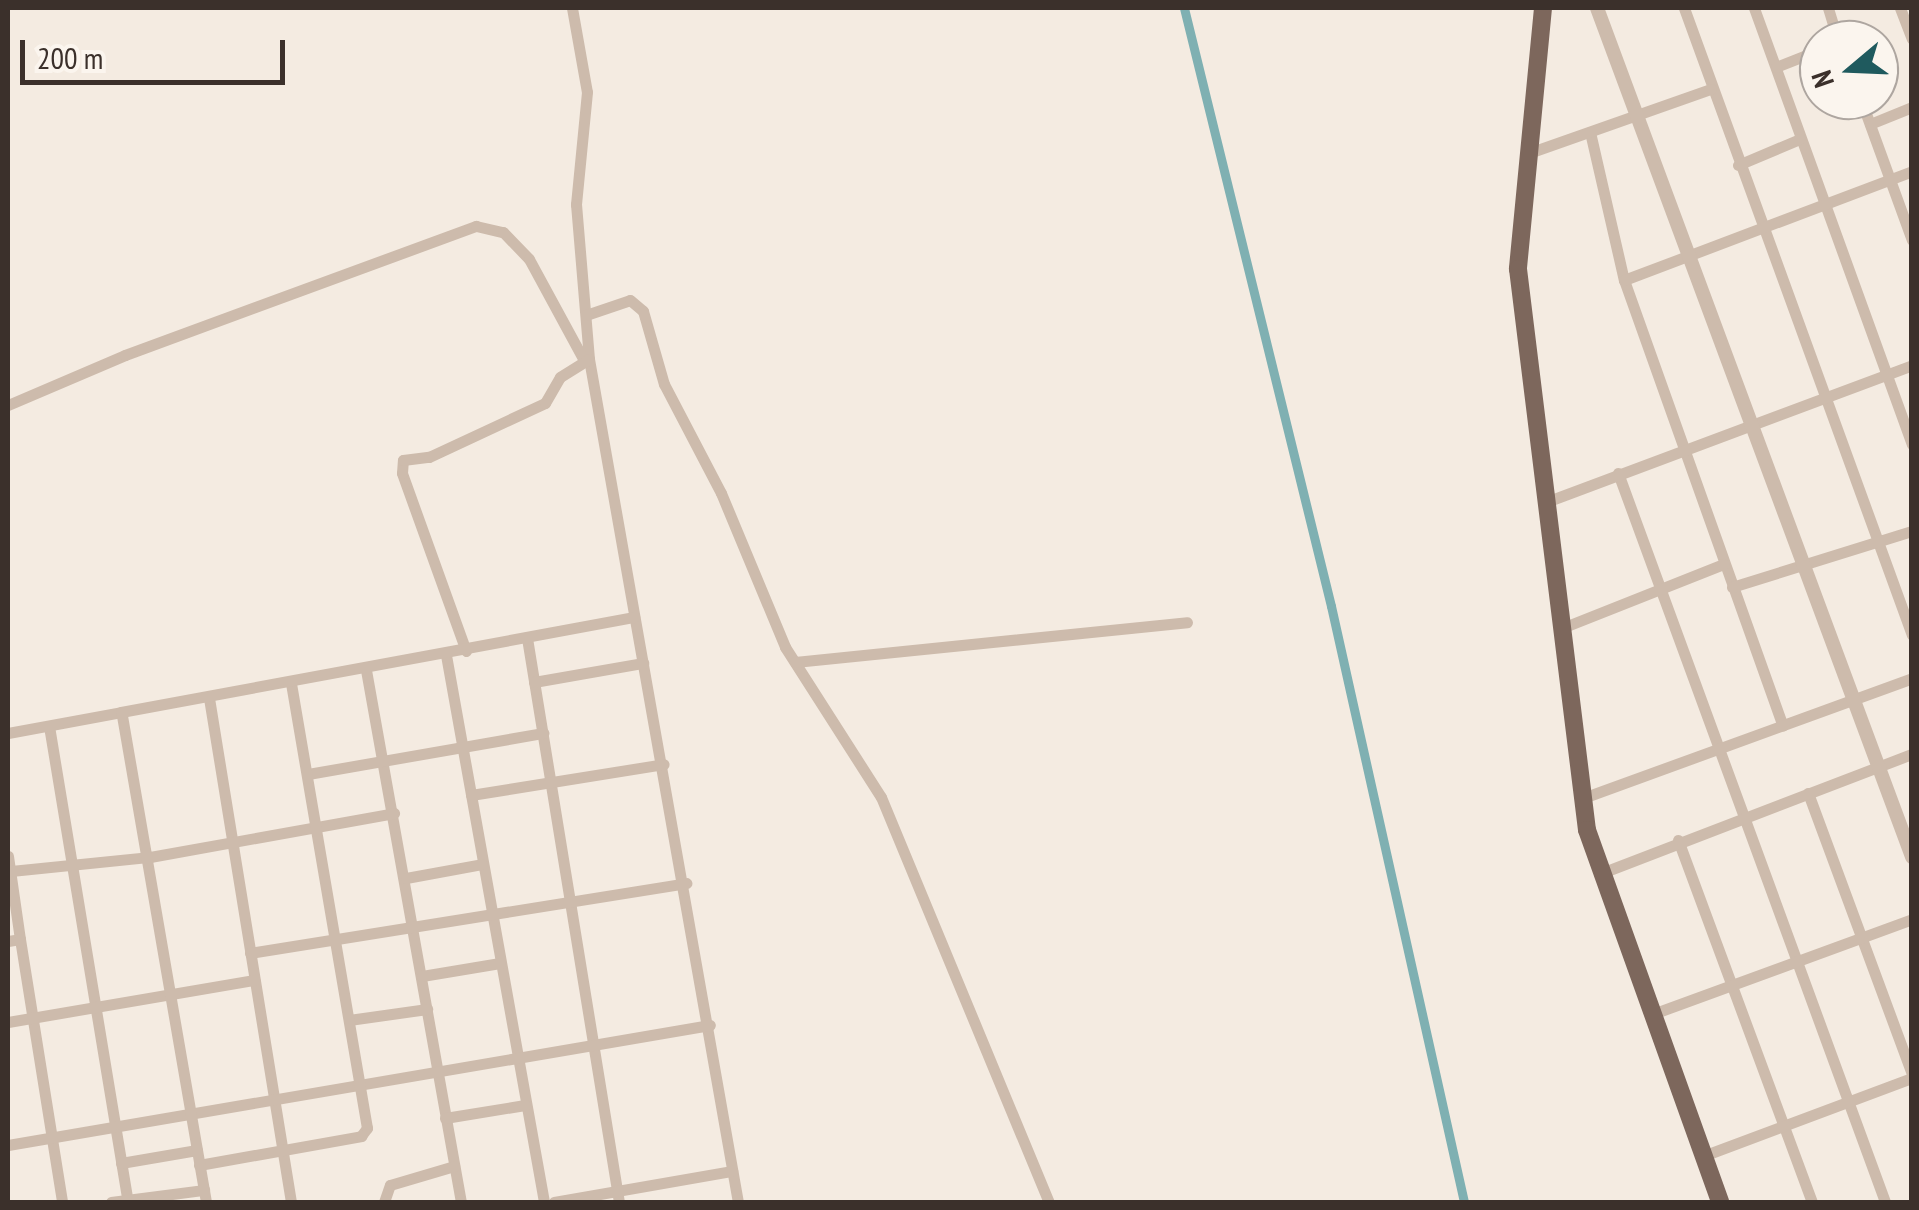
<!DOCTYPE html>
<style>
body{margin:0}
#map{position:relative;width:1919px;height:1210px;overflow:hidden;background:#f4ebe1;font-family:"PT Sans Narrow",sans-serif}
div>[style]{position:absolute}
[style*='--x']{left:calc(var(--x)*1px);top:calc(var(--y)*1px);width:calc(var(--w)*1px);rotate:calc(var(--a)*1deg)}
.canal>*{height:9px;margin:-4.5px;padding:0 4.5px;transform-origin:4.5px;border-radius:4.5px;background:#7fb0b2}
.minor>*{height:11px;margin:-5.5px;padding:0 5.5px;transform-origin:5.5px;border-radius:5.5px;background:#cdbbac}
.tertiary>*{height:14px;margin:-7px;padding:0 7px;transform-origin:7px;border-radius:7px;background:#cdbbac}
.primary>*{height:18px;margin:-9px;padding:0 9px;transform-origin:9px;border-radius:9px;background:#7d675c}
span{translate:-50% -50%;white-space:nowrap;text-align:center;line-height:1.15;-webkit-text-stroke:8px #fbf5ee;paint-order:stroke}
.frame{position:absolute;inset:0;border:10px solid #3b302b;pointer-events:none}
.north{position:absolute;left:1799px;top:20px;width:100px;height:100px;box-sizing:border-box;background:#fbf5ee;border:2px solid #aea6a0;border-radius:50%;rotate:251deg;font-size:28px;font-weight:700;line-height:40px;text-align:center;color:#3b302b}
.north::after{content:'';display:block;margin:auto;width:35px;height:45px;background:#1f5a5e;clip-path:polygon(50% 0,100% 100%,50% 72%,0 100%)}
.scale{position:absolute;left:20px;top:40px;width:265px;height:45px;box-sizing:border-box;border:5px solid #3b302b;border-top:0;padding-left:12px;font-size:30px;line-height:35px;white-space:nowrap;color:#3b302b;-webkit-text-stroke:8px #fbf5ee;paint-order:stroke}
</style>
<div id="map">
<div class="canal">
<i style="--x:1184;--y:8;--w:616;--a:76.19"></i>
<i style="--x:1331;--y:606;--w:611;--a:77.42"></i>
</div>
<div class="minor">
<i style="--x:572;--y:8;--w:85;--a:79.9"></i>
<i style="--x:587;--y:92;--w:113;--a:95.6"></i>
<i style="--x:576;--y:204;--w:156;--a:85.2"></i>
<i style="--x:589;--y:359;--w:856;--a:79.98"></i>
<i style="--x:1684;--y:8;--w:667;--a:70.02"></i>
<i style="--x:1754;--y:8;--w:464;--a:70.1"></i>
<i style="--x:1828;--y:8;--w:34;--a:73"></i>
<i style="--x:1900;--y:8;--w:33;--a:69"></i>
<i style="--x:1776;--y:67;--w:46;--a:-21.6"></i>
<i style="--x:1861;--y:100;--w:149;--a:70"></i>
<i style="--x:1870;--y:124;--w:45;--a:-22"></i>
<i style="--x:1590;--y:132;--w:152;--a:77.1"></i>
<i style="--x:1624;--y:280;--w:473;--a:70.4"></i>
<i style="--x:1526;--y:154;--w:196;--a:-19.4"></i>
<i style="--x:1738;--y:165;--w:67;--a:-22.8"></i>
<i style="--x:1624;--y:280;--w:308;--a:-20.7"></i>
<i style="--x:586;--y:315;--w:46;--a:-18.8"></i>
<i style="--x:630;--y:300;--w:17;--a:40"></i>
<i style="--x:643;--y:311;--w:76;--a:74"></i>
<i style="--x:664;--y:384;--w:123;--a:62.4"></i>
<i style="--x:721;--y:493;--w:167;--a:67.4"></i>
<i style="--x:785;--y:647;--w:178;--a:57.4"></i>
<i style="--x:881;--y:797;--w:438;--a:67.5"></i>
<i style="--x:8;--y:405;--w:127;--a:-23.1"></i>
<i style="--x:125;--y:355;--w:374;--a:-20.2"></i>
<i style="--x:476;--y:226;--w:28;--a:13"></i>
<i style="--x:503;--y:232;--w:37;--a:46"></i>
<i style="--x:529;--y:259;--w:117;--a:61.5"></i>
<i style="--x:1618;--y:473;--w:776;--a:69.88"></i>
<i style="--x:1546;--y:502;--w:391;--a:-20.5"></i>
<i style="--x:1732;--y:587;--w:189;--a:-17.3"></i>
<i style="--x:1562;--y:628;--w:174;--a:-21.6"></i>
<i style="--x:527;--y:638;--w:571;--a:80.74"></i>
<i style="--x:466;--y:651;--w:189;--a:-109.8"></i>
<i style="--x:402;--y:473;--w:13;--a:-86"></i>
<i style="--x:403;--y:460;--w:26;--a:-7"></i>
<i style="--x:429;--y:457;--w:128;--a:-25"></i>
<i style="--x:545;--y:403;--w:30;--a:-60"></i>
<i style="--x:560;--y:377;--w:34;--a:-32"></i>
<i style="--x:446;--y:655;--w:556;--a:79.84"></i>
<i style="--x:795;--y:662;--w:394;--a:-5.8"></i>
<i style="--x:366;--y:670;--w:540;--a:79.88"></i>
<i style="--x:534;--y:682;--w:111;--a:-9.9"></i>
<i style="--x:209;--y:698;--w:511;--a:80.76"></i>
<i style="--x:49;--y:726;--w:483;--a:80.6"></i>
<i style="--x:8;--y:733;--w:115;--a:-10.5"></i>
<i style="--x:308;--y:774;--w:239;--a:-9.9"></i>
<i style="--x:1808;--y:793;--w:300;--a:69.7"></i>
<i style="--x:471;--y:795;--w:195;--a:-9.1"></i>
<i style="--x:1583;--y:798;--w:350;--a:-20"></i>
<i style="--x:1678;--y:840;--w:386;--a:69.7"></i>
<i style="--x:8;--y:856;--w:84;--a:81.8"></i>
<i style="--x:11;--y:871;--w:140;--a:-5.8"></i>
<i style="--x:150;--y:857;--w:248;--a:-10.2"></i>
<i style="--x:1599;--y:874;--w:335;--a:-21"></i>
<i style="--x:406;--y:878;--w:77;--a:-10.4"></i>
<i style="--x:8;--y:941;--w:12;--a:-9"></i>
<i style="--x:20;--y:939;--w:266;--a:80.9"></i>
<i style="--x:250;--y:953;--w:442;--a:-9.1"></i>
<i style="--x:422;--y:976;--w:79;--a:-9.5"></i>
<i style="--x:1650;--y:1015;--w:279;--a:-20.1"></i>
<i style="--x:349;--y:1020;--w:79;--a:-8"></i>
<i style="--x:8;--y:1022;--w:250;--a:-9.7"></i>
<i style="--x:445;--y:1118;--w:81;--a:-9.2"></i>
<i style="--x:8;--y:1145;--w:712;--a:-9.7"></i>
<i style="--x:1703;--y:1156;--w:223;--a:-20.5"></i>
<i style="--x:121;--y:1163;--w:77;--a:-9.7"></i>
<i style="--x:199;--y:1165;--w:165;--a:-10.1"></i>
<i style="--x:361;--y:1136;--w:10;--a:-53"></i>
<i style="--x:367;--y:1128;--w:451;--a:-99.7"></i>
<i style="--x:111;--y:1202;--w:94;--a:-7.4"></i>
<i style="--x:206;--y:1202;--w:497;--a:-99.8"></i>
<i style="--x:121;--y:712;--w:522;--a:-10.49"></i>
<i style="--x:384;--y:1202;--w:18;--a:-71"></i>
<i style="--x:390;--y:1185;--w:67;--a:-16.5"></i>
<i style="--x:554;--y:1202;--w:181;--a:-9.9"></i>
</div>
<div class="tertiary">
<i style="--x:1597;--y:8;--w:906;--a:69.64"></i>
</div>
<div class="primary">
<i style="--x:1543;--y:8;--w:262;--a:95.5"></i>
<i style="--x:1518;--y:269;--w:565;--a:82.99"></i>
<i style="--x:1587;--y:830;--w:395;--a:70.3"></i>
</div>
<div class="frame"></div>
<div class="north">N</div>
<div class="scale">200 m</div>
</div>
